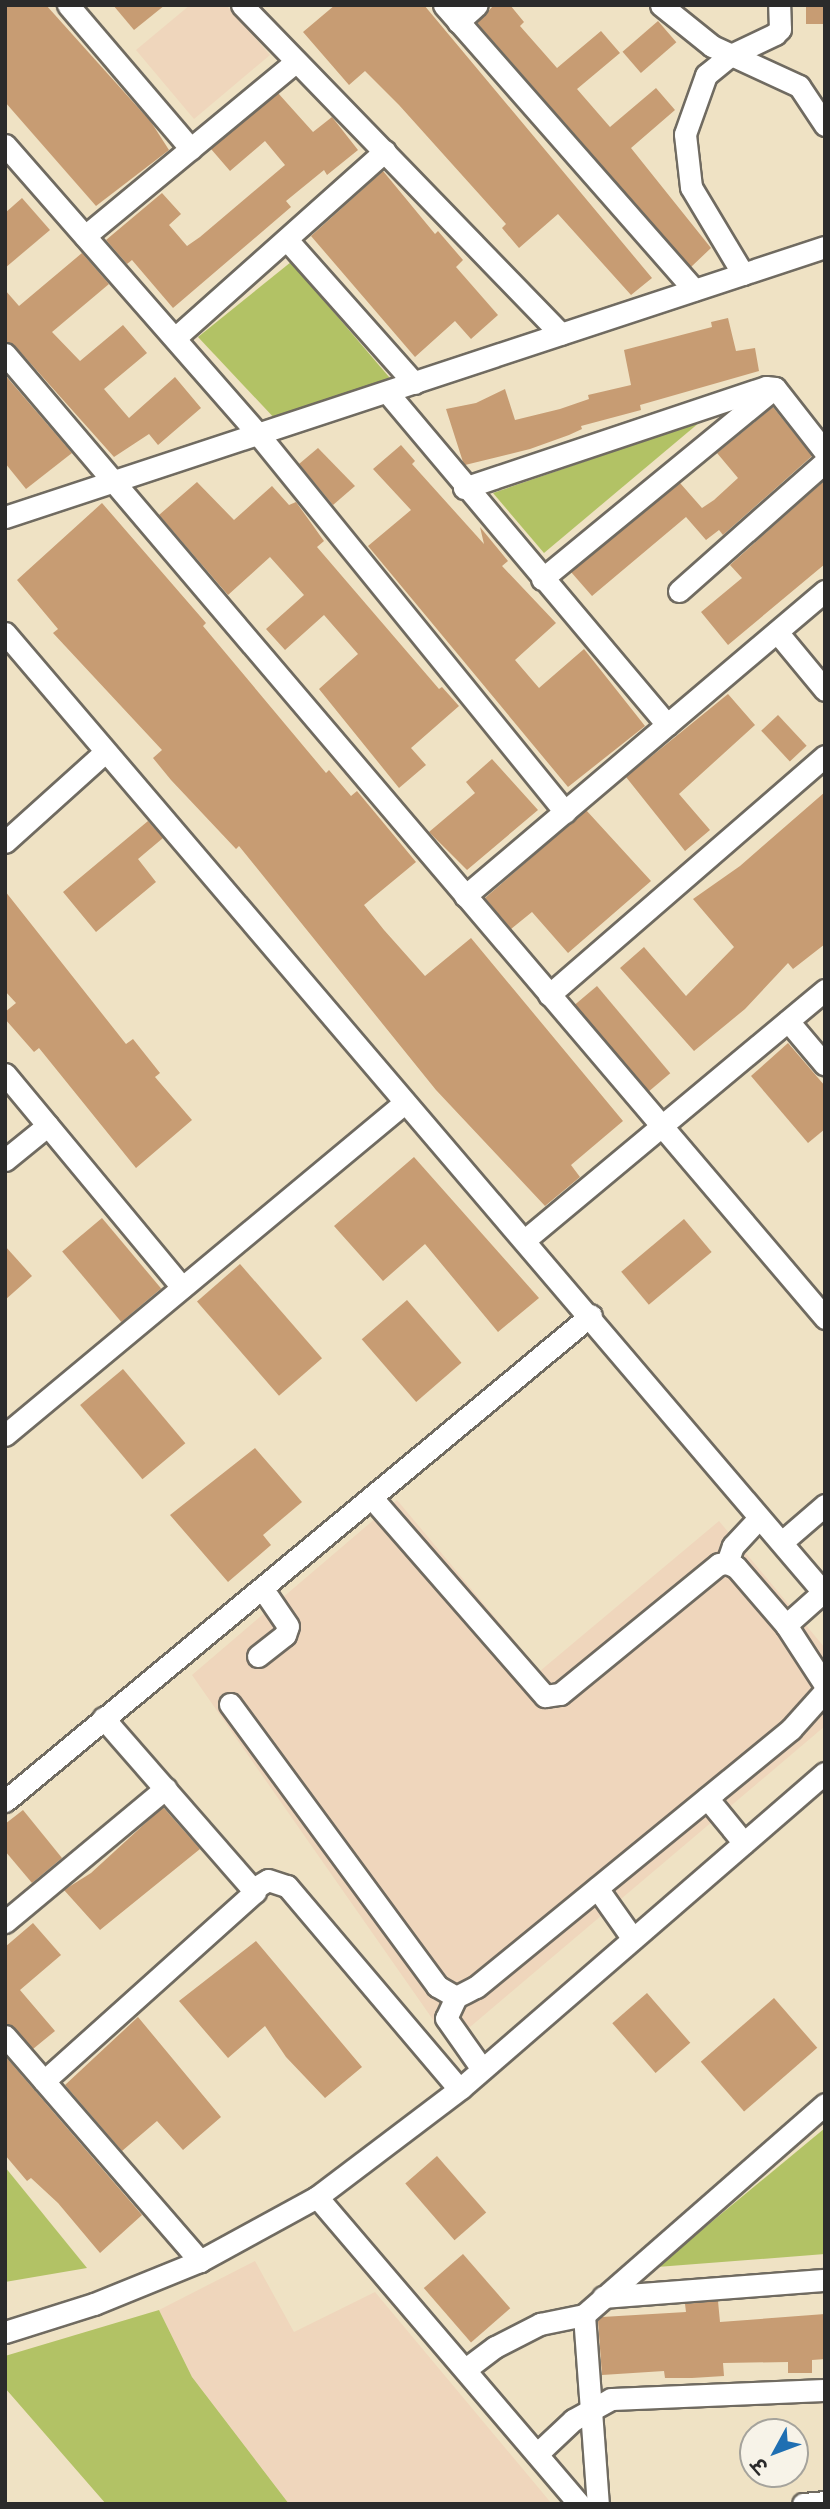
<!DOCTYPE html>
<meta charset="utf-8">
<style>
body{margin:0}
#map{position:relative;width:830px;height:2509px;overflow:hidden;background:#efe2c4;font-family:Delius,"Playpen Sans Deva",sans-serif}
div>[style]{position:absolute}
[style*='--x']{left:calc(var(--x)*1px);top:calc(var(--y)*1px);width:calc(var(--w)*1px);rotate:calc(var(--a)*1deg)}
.built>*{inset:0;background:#efd6bc}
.green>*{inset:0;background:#b2c265}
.building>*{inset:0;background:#c79c73;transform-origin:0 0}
.roads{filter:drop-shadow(2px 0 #706b61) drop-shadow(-2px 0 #706b61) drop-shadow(0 2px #706b61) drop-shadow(0 -2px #706b61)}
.minor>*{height:21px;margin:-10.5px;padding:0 10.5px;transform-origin:10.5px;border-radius:10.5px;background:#fff}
span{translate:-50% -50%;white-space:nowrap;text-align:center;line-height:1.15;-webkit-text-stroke:7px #f7f3e8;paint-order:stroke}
.frame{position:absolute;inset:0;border:7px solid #2b2b2b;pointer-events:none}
.north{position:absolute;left:739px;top:2418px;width:70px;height:70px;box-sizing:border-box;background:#f7f3e8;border:2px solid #a5a39c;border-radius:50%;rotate:229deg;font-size:19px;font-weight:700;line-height:28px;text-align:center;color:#2b2b2b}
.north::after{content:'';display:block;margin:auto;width:24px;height:32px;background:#1f6fb2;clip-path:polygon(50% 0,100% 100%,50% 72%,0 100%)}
</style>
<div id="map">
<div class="built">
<i style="clip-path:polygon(190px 5px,226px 5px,270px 55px,194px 119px,136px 50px)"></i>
<i style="clip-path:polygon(397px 1500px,540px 1671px,719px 1521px,825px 1648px,825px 1726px,450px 2044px,192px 1675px)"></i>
<i style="clip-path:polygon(255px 2261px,294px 2332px,375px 2292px,552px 2504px,289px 2504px,192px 2377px,159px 2310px)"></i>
</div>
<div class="green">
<i style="clip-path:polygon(291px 262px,395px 384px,277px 421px,198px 337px)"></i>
<i style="clip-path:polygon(700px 422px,544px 553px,493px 493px)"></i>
<i style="clip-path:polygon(825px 2128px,825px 2254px,657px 2267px)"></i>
<i style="clip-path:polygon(5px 2167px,87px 2268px,5px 2282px)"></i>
<i style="clip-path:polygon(159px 2310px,192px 2377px,289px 2504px,106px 2504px,5px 2388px,5px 2356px)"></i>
</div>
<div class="building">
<i style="clip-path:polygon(5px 5px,46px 5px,151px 122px,169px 150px,96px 206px,5px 102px)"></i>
<i style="clip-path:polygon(113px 5px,165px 5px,134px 30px)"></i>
<i style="clip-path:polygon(335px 5px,424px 5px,652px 278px,631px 295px,558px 214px,519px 248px,502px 228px,506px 224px,399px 105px,365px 71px,349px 85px,303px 32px)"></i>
<i style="clip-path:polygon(494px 5px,510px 5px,524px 22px,520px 26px,557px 68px,601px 31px,620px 53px,577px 89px,610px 127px,656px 88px,675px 110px,631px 148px,711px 248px,691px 267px,477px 23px)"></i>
<i style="left:806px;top:5px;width:19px;height:19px"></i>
<i style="left:658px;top:21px;width:28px;height:47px;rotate:49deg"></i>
<i style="clip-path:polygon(278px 93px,313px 132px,332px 117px,358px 150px,327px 175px,324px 170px,286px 201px,291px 207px,173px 308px,132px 260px,127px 264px,106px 240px,162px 193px,181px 214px,169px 225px,187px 246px,200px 237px,285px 165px,265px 141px,230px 171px,211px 149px)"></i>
<i style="clip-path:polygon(383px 171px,435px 234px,438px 231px,463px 260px,456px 267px,498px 315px,471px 339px,455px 321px,415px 357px,311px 236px)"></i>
<i style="clip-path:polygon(22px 198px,50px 230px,5px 268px,5px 213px)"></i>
<i style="clip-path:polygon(82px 253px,109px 284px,52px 332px,80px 361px,123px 325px,147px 353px,104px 389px,129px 418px,175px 377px,201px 408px,158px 445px,149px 434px,114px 457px,15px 346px,5px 341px,5px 290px,19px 306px)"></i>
<i style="clip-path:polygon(728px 318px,736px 351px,755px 348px,759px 371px,640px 405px,641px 410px,581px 426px,582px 429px,569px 435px,530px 449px,465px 465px,463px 462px,446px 409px,476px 403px,505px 389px,515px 420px,560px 409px,589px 399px,588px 395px,631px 385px,624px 350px,712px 327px,711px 322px)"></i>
<i style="clip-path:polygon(5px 375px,72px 453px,26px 489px,5px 463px)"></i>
<i style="clip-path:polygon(773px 407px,812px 456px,723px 535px,719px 530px,706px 540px,686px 517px,592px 596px,571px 572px,680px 483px,702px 508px,714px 500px,738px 478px,717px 453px)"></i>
<i style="clip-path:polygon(401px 445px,415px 461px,412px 464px,484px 544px,480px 527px,508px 561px,502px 566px,556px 623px,515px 660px,539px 688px,584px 649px,645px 726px,568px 787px,368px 546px,411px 510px,373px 469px)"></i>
<i style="clip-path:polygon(318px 448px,355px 486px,333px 505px,299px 464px)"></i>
<i style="clip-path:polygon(825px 480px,825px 564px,728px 645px,701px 612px,742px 578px,730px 565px)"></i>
<i style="clip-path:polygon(197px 482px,234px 520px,272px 486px,289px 505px,296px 502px,324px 541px,317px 547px,439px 689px,442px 687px,459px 706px,411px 748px,426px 765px,399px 788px,319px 689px,358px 654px,324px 615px,285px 650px,266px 629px,304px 595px,270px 557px,228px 595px,159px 515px)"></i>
<i style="clip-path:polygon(102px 503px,206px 623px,203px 626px,326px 773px,329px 770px,351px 796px,357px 791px,416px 862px,364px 905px,384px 930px,425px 976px,471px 938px,623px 1121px,571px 1165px,580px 1177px,545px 1206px,436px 1090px,239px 846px,236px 849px,171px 780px,153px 758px,162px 750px,53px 633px,58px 629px,17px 580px)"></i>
<i style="clip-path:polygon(728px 694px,755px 725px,679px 794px,710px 830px,685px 851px,626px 777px)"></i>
<i style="left:778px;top:715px;width:42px;height:23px;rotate:47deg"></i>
<i style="clip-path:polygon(492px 759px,538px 810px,467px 870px,429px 832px,475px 793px,466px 782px)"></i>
<i style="clip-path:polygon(825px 792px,825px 944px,793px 969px,788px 963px,745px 1009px,694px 1051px,620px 968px,644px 947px,686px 996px,734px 947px,693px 899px,740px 866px)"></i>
<i style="clip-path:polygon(586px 810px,651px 881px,568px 953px,532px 912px,511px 929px,485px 898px)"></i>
<i style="clip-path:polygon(148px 821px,163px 838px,138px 859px,156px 882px,96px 932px,63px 892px)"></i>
<i style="clip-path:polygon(5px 891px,126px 1044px,133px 1039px,160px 1073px,155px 1077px,192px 1120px,136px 1168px,39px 1048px,34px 1052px,5px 1019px,5px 1012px,16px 1003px,5px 991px)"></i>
<i style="left:597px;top:986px;width:114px;height:29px;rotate:50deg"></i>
<i style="clip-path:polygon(788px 1043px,825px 1086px,825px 1129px,808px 1143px,751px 1076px)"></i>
<i style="clip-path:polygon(414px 1157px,539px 1298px,498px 1332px,425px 1244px,383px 1281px,334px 1226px)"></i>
<i style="left:102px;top:1218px;width:92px;height:52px;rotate:50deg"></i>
<i style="left:684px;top:1219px;width:43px;height:82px;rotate:50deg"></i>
<i style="clip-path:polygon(5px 1246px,32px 1276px,5px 1300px)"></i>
<i style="left:240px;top:1264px;width:125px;height:57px;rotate:49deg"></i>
<i style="left:407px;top:1300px;width:83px;height:60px;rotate:49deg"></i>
<i style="left:123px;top:1369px;width:97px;height:56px;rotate:50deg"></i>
<i style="clip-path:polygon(255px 1448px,302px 1502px,263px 1535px,271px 1545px,228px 1582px,170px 1515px)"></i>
<i style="clip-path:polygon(163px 1807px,200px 1849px,100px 1930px,64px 1890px,91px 1873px)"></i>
<i style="clip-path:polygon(23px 1810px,62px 1858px,32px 1883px,5px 1851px,5px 1824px)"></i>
<i style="clip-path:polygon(33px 1923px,61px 1955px,20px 1990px,55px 2031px,33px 2049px,5px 2023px,5px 1947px)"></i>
<i style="clip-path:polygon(256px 1941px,362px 2067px,325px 2098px,286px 2057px,265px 2026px,228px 2058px,179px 2001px)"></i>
<i style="left:647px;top:1993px;width:66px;height:46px;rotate:49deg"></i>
<i style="left:774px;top:1998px;width:66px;height:97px;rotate:49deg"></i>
<i style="clip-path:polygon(138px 2017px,221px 2117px,183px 2150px,157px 2121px,122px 2151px,65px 2085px)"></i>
<i style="clip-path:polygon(5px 2056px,142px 2215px,100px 2253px,58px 2203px,31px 2178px,27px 2181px,5px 2155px)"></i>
<i style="left:437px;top:2156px;width:75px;height:42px;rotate:49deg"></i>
<i style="left:463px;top:2254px;width:72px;height:52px;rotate:49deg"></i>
<i style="clip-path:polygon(718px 2301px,720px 2322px,825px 2314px,825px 2359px,812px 2360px,812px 2373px,788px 2373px,788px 2362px,723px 2363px,724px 2376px,692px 2378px,665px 2378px,664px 2371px,602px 2375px,598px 2321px,602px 2317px,686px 2312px,685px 2304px)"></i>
</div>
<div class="roads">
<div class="minor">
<i style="--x:68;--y:5;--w:189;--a:49.5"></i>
<i style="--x:242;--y:5;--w:458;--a:45.9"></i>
<i style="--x:444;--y:5;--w:379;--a:48.7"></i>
<i style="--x:661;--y:5;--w:65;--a:38.8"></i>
<i style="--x:712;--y:46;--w:96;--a:24.7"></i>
<i style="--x:799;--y:86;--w:47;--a:56.3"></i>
<i style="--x:458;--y:22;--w:25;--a:-42"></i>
<i style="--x:5;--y:145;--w:384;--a:48.8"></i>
<i style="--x:258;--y:434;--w:487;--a:50.9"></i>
<i style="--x:85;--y:236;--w:271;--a:-39.6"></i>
<i style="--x:288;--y:241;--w:190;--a:48.4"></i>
<i style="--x:743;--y:274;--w:101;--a:-120.9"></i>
<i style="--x:691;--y:187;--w:53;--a:-96.5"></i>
<i style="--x:685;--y:134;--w:63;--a:-70.4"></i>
<i style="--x:706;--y:75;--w:32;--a:-39"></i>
<i style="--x:731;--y:55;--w:49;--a:-25.5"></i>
<i style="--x:775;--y:34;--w:7;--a:-45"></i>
<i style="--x:780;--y:29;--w:24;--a:-92"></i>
<i style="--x:175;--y:338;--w:281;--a:-41.7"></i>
<i style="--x:5;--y:354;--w:1266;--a:49.61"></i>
<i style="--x:387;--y:392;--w:435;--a:49.9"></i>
<i style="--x:464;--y:488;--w:318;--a:-18.5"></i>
<i style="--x:766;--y:387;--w:9;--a:6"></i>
<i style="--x:775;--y:388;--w:81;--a:52"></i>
<i style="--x:5;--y:517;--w:863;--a:-18.23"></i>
<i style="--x:542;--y:579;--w:296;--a:-39.4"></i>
<i style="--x:679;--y:591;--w:195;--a:-41.5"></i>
<i style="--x:777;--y:632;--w:75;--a:50.4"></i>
<i style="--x:5;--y:633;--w:1263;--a:49.53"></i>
<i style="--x:5;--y:842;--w:133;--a:-42"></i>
<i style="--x:465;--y:896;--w:472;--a:-40.3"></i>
<i style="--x:549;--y:995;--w:365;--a:-40.9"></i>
<i style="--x:788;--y:1021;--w:57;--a:49.9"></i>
<i style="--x:5;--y:1074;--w:277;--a:50.3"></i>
<i style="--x:5;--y:1160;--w:55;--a:-39.1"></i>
<i style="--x:526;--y:1239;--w:389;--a:-39.8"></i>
<i style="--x:5;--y:1435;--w:519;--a:-39.76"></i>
<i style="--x:372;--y:1498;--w:263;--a:48.9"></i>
<i style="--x:545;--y:1696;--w:15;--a:-8"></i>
<i style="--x:560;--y:1694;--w:205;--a:-39.3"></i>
<i style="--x:719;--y:1564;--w:8;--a:-7"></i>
<i style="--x:727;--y:1563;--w:10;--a:24"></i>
<i style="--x:736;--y:1567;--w:77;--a:49.2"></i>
<i style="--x:786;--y:1625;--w:72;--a:57"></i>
<i style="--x:782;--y:1542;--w:57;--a:-40.7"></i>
<i style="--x:727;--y:1563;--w:18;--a:-71"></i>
<i style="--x:733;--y:1546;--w:38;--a:-47"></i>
<i style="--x:786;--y:1625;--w:50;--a:-41.7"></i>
<i style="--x:258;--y:1656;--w:34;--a:-38"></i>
<i style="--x:285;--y:1635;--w:9;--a:-72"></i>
<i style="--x:288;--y:1626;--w:46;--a:-124.4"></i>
<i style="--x:230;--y:1704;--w:350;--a:53.7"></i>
<i style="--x:437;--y:1986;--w:22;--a:30"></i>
<i style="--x:456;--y:1997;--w:22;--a:-27"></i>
<i style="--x:476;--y:1987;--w:407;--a:-39.3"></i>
<i style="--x:791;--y:1729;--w:51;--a:-48.2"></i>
<i style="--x:707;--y:1798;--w:58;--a:50.6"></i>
<i style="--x:5;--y:1801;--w:761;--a:-39.67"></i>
<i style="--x:597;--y:1888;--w:62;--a:54.8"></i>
<i style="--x:253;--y:1889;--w:17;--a:-31"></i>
<i style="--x:268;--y:1880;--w:20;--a:18"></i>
<i style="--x:287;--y:1886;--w:266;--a:49.7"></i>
<i style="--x:5;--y:1922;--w:209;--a:-39.8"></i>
<i style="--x:456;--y:1997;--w:23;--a:115"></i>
<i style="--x:446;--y:2018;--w:62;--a:54.8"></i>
<i style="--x:5;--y:2036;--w:298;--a:49.1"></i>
<i style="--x:44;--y:2081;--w:283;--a:-41.9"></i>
<i style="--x:255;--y:1892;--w:231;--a:-131.1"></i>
<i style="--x:317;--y:2197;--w:404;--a:49.5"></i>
<i style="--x:603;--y:2297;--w:223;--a:-4.4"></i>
<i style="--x:584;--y:2315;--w:190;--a:85.8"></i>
<i style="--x:5;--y:2332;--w:93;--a:-17.5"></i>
<i style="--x:94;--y:2304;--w:114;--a:-22.1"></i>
<i style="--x:200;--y:2261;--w:133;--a:-28.7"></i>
<i style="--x:317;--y:2197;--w:181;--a:-37.1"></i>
<i style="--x:461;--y:2088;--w:481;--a:-40.9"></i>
<i style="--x:467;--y:2368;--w:35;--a:-37"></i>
<i style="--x:495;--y:2347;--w:51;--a:-27.1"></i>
<i style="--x:540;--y:2324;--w:45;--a:-11.6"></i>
<i style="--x:584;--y:2315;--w:320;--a:-41.2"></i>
<i style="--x:538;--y:2453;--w:48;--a:-43.3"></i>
<i style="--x:573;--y:2420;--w:43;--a:-28.9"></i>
<i style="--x:611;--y:2399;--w:214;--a:-2.4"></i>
<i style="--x:803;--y:2504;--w:22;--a:-5"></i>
</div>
</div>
<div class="frame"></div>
<div class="north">उ</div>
</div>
